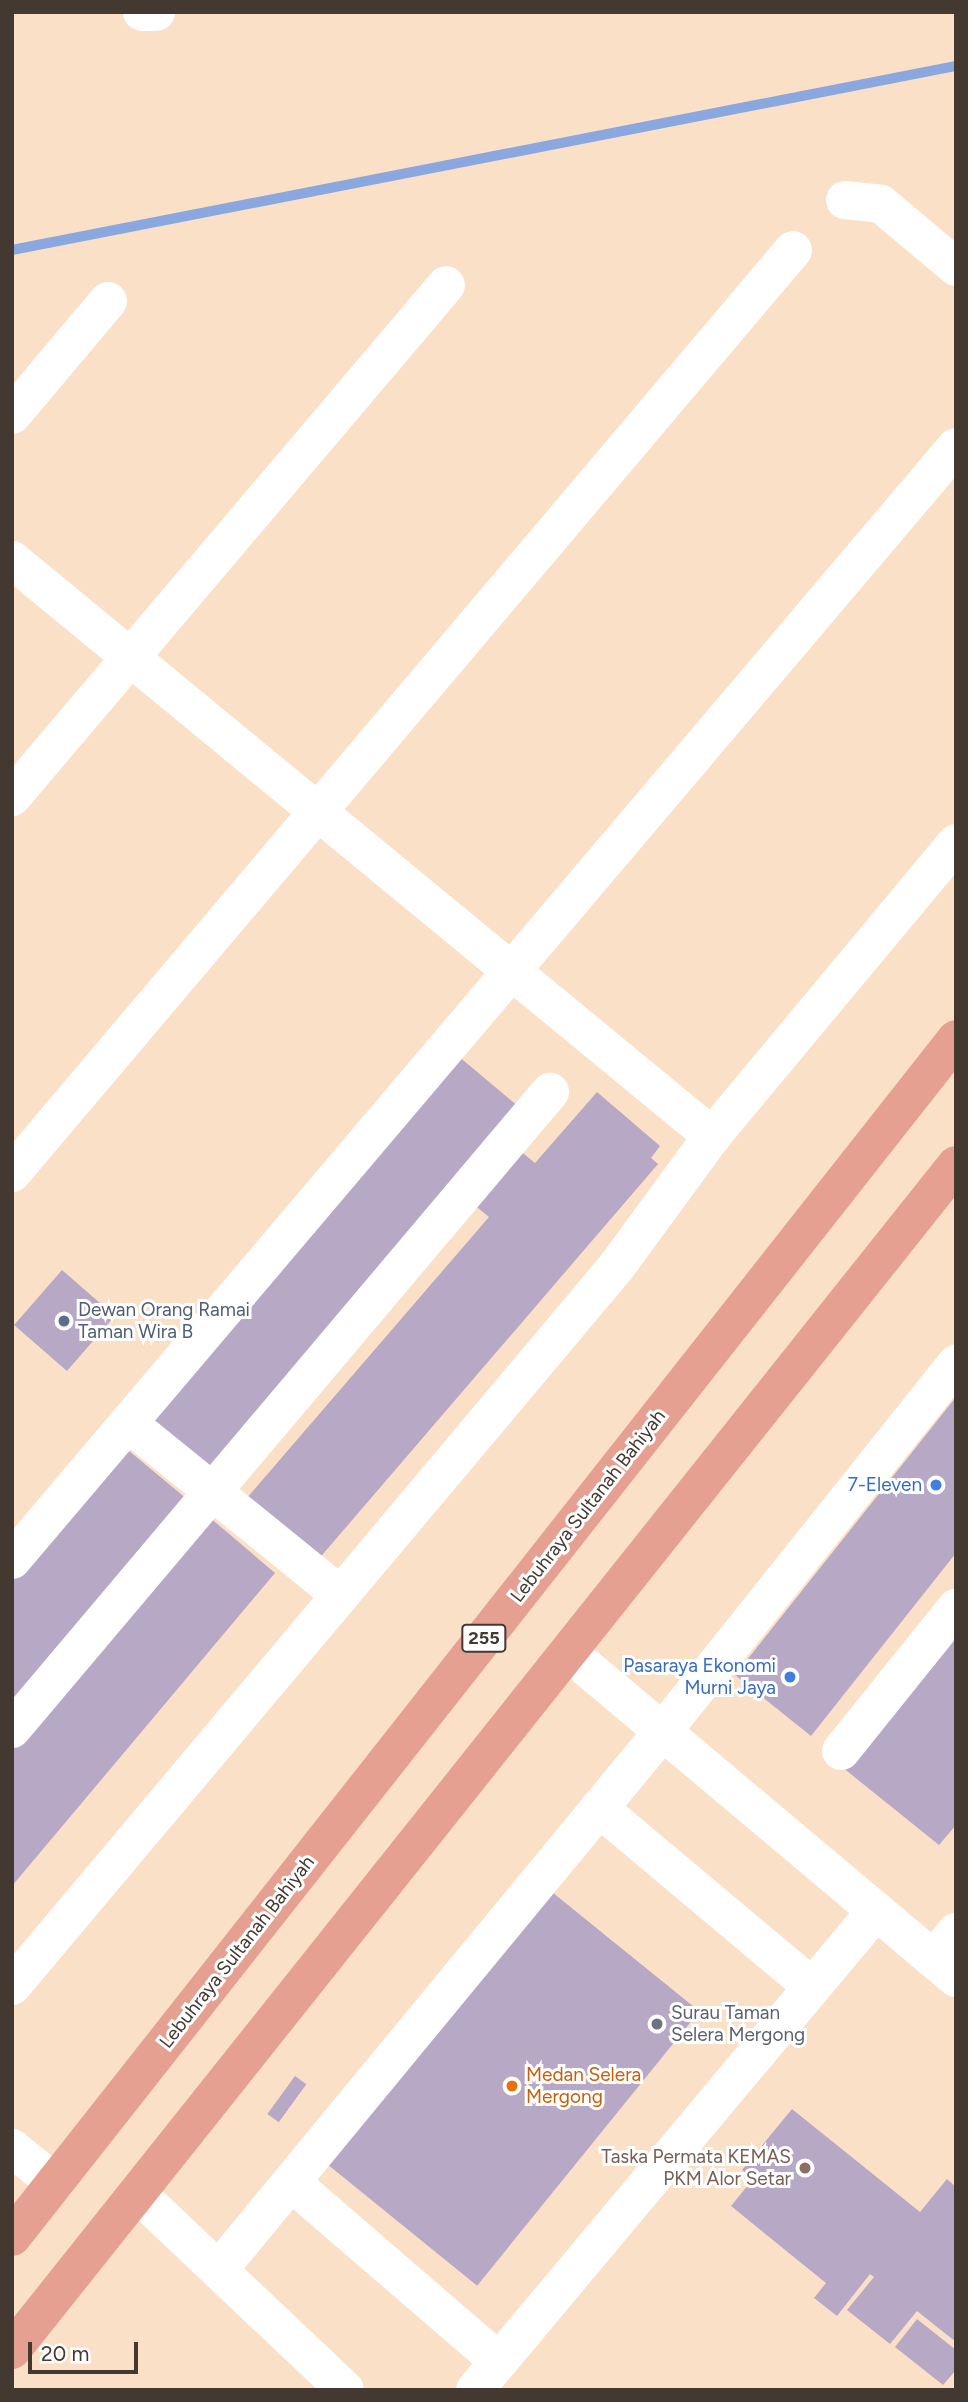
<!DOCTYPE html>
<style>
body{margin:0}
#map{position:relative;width:968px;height:2402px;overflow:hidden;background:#fbe0c8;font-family:Figtree,sans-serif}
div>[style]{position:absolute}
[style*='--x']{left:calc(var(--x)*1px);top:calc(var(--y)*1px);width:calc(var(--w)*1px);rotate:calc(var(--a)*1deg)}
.stream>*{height:10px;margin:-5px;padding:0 5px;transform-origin:5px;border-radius:5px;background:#8aa7df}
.building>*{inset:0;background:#b7a8c5;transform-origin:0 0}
.minor>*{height:38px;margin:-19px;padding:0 19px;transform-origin:19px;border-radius:19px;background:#fff}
.major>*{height:38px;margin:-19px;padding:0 19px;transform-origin:19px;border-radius:19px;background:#e5a091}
.dots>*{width:19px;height:19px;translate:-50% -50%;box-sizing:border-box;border:4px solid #fff;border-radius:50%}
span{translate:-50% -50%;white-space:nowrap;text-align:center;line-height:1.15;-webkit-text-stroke:6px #fff;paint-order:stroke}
.shield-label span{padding:2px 5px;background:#fff;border:2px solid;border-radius:5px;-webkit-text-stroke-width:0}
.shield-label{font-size:18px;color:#443930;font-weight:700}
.service-label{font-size:19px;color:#4e5e75}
.left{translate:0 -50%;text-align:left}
.shop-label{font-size:19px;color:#366cbe}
.right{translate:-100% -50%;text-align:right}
.street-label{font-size:19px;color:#443930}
.worship-label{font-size:19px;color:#5b616d}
.food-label{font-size:19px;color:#c56008}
.education-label{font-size:19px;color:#785e54}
.frame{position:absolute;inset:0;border:14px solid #443930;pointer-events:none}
.scale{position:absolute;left:28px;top:2342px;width:110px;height:32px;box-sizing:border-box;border:4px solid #443930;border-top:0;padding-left:9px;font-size:21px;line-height:24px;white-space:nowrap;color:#443930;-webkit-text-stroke:5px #fff;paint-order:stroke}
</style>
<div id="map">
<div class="stream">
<i style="--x:12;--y:250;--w:962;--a:-11.03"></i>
</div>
<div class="building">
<i style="left:457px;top:1055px;width:87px;height:475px;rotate:40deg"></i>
<i style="clip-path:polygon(597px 1092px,660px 1146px,651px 1158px,658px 1164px,317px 1561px,246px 1499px,489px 1217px,473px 1204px,519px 1150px,535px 1163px)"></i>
<i style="left:62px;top:1270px;width:70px;height:73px;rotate:41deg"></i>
<i style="clip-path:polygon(956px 1397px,956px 1553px,811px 1736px,735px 1675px)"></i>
<i style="clip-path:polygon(116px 1440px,188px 1500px,12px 1710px,12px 1563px)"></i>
<i style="clip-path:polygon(208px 1516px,275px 1573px,12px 1886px,12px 1749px)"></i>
<i style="clip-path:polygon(956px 1615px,956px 1825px,939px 1845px,837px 1763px)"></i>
<i style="left:547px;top:1888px;width:196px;height:353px;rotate:39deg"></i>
<i style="left:295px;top:2076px;width:14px;height:47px;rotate:36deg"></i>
<i style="clip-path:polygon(792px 2109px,920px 2212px,947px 2179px,956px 2187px,956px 2342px,917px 2311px,890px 2344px,847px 2310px,874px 2277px,870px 2274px,837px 2316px,814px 2298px,826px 2283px,731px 2206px,753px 2179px,742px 2170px)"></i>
<i style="clip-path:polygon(917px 2319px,956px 2350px,956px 2370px,943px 2385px,895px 2347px)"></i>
</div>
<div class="minor">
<i style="--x:142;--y:12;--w:14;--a:0"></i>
<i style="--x:845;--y:200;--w:36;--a:6"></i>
<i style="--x:881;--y:204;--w:98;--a:40"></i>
<i style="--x:12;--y:415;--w:149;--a:-49.9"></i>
<i style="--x:12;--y:560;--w:907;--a:39.45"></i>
<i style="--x:12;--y:797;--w:671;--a:-49.71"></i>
<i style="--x:12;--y:1173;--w:1209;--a:-49.76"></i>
<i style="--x:128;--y:1423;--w:272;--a:39"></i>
<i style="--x:12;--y:1560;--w:1459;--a:-49.7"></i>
<i style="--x:568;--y:1652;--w:507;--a:40.04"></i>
<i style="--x:12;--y:1729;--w:834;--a:-49.82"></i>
<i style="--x:841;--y:1751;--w:184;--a:-51.2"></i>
<i style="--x:599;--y:1808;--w:275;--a:40"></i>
<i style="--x:934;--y:1959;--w:35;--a:-51"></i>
<i style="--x:12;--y:1986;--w:940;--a:-49.96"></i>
<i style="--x:617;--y:1266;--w:161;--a:-53.8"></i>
<i style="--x:712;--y:1136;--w:381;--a:-50.2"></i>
<i style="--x:12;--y:2148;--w:55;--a:39.1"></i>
<i style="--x:292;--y:2183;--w:272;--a:40.8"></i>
<i style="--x:137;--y:2193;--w:286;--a:43.4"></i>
<i style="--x:220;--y:2268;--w:696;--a:-50.48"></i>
<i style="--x:663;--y:1731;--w:470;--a:-51.4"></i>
<i style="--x:475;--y:2390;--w:625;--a:-50.07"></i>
</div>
<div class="major">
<i style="--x:12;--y:2237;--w:1525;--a:-51.76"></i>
<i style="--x:12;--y:2350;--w:1515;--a:-51.46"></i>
</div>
<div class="dots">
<i style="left:64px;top:1321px;background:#5c6f8a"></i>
<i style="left:936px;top:1485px;background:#3f7fe0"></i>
<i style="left:790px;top:1677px;background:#3f7fe0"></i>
<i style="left:657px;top:2024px;background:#6b7280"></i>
<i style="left:512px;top:2086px;background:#e8710a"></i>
<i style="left:805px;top:2168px;background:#8d6e63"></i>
</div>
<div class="shield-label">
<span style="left:484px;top:1638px">255</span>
</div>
<div class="service-label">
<span class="left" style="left:78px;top:1321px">Dewan Orang Ramai<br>Taman Wira B</span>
</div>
<div class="shop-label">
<span class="right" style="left:922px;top:1485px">7-Eleven</span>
<span class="right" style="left:776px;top:1677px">Pasaraya Ekonomi<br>Murni Jaya</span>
</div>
<div class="street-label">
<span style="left:588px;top:1506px;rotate:-52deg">Lebuhraya Sultanah Bahiyah</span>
<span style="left:237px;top:1952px;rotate:-52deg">Lebuhraya Sultanah Bahiyah</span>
</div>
<div class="worship-label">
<span class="left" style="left:671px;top:2024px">Surau Taman<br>Selera Mergong</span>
</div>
<div class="food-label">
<span class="left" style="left:526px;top:2086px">Medan Selera<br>Mergong</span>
</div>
<div class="education-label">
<span class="right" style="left:791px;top:2168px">Taska Permata KEMAS<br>PKM Alor Setar</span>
</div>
<div class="frame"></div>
<div class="scale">20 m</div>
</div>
